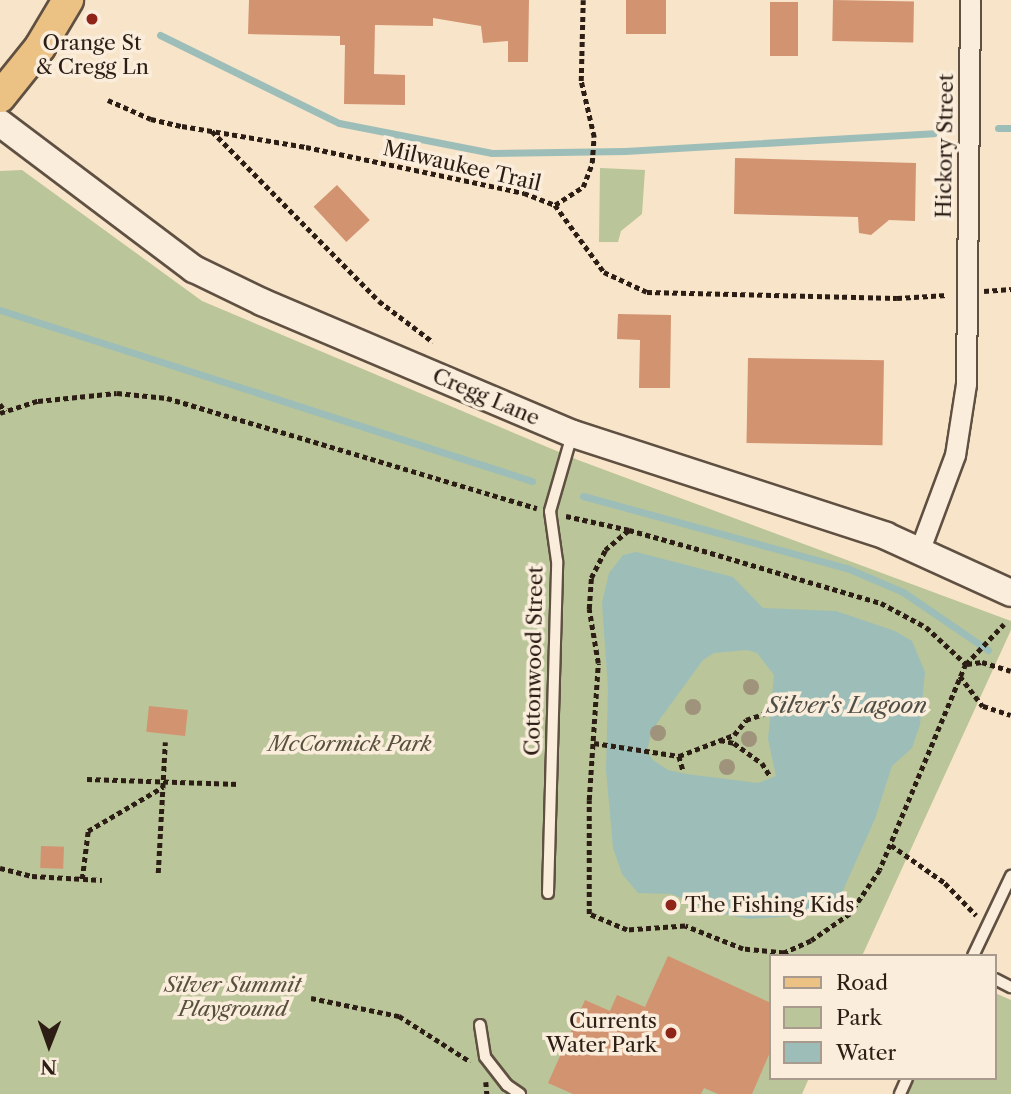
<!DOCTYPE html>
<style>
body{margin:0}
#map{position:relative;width:1011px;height:1094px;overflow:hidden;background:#f8e4c8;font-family:"Libre Caslon Text",serif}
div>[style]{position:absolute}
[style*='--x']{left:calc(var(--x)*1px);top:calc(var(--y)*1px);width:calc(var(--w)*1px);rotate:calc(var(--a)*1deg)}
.green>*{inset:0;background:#bac599}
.water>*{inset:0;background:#9dbeb8}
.stream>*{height:7px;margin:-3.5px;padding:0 3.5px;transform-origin:3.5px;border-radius:3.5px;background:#9dbeb8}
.building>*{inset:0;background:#d29371;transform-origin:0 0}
.path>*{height:4.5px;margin-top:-2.25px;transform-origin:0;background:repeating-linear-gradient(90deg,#2c1e15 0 5px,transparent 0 8.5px)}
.roads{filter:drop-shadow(2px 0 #5f5042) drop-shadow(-2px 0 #5f5042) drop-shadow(0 2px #5f5042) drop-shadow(0 -2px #5f5042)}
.lane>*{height:10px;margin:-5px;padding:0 5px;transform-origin:5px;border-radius:5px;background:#faeddb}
.street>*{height:19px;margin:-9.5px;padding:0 9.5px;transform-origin:9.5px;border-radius:9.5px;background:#faeddb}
.secondary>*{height:26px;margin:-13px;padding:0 13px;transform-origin:13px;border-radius:13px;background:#faeddb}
.primary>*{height:30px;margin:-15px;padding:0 15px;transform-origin:15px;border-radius:15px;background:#ecc284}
.trees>*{width:16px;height:16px;margin:-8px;border-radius:50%;background:#9f937c}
.dots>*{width:19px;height:19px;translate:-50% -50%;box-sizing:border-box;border:4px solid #faeddb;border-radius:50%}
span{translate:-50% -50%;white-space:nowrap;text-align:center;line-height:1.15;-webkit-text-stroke:7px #faeddb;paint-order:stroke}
.poi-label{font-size:21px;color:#2c1e15}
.left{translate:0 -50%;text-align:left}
.right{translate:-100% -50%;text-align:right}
.street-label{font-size:21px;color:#2c1e15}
.park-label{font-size:21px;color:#57503d;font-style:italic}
.water-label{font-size:23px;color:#4e4e46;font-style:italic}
.legend{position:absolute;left:769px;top:954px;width:228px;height:126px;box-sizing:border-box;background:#faeddb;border:2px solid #a89a8c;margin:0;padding:9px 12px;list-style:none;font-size:21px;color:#2c1e15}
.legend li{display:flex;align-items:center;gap:14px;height:35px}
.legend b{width:35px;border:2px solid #a89a8c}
.north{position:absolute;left:14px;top:1010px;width:70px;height:70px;-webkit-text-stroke:5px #faeddb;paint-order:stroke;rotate:181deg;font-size:19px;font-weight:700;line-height:28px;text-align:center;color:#2c1e15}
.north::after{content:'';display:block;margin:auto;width:24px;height:32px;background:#2c1e15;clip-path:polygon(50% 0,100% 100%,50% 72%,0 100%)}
</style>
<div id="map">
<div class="green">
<i style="clip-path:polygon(600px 168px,645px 170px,642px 214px,621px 231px,618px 242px,599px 242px)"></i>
<i style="clip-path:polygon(22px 170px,202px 301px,578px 460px,1011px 621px,1011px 630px,862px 956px,771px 956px,771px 1078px,809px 1078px,802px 1094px,0 1094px,0 171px)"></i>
<i style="clip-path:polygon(995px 993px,1011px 1000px,1011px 1094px,906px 1094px,913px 1078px,995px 1078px)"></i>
</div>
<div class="water">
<i style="clip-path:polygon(evenodd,636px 552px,733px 577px,763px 608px,836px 611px,895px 631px,912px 641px,925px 672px,920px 725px,912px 748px,892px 766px,875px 819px,839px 899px,794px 916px,749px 919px,713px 912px,672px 894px,638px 893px,622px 874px,613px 848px,606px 770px,608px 689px,602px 603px,609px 573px,623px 555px,636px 552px,747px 650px,757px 653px,774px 675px,768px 739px,776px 776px,758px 783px,686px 774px,668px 770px,653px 760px,647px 751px,652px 730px,703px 660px,714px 653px,747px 650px)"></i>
</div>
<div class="stream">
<i style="--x:160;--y:35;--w:199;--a:26.2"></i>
<i style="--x:339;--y:123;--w:156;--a:11.1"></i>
<i style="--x:492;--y:153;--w:133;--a:-0.9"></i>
<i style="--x:625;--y:151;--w:309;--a:-3.3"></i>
<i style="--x:998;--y:128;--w:13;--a:0"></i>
<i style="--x:0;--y:310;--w:559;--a:17.82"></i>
<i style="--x:583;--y:496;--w:274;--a:15.3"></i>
<i style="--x:847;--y:568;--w:61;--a:23.2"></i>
<i style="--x:903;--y:592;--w:103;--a:34.3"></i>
</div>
<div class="building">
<i style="clip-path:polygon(249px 0,529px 0,528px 62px,508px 62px,508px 41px,483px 43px,481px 26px,433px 18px,433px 26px,375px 25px,374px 74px,405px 75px,405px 105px,344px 104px,345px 45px,340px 45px,340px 36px,248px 34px)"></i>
<i style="left:626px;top:0;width:40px;height:34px"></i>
<i style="left:833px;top:0;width:81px;height:41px;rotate:1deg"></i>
<i style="left:770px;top:2px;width:28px;height:54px"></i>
<i style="clip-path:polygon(735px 158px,916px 163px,915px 221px,889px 220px,871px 235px,859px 233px,858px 217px,734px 214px)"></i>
<i style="left:337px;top:185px;width:48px;height:32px;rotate:47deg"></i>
<i style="clip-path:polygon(618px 314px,671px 315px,670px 388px,639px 388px,640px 340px,617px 339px)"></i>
<i style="left:748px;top:358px;width:136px;height:85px;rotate:1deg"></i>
<i style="left:149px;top:706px;width:39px;height:26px;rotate:6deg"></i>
<i style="left:41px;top:846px;width:23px;height:22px;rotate:2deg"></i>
<i style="clip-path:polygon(668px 956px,771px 1003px,771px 1050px,752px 1094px,718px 1094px,704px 1088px,701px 1094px,573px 1094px,548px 1083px,585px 1000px,610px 1011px,617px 995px,645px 1007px)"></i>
</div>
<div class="path">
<i style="--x:108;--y:100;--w:47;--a:23.8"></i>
<i style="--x:151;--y:119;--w:32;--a:13"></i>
<i style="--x:182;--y:126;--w:126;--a:9.6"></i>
<i style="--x:306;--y:147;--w:223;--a:11.9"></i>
<i style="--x:524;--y:193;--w:33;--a:21"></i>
<i style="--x:555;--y:205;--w:83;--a:53.8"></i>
<i style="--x:604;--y:272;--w:47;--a:24.9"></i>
<i style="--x:647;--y:292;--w:250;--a:1.4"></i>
<i style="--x:897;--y:298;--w:50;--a:-3.4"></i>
<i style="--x:212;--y:131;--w:238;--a:45.5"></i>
<i style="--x:379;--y:301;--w:68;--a:37.2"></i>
<i style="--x:555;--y:205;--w:33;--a:-33"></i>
<i style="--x:583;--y:187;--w:26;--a:-69"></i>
<i style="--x:592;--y:163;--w:26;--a:-86"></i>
<i style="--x:594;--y:137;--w:57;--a:-103.1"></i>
<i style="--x:581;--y:81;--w:81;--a:-88.6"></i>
<i style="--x:984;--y:291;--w:27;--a:-4"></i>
<i style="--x:0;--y:404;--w:9;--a:54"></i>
<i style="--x:0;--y:413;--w:40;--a:-18"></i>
<i style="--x:38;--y:401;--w:79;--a:-5.8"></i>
<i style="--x:117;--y:393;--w:50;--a:5.7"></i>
<i style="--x:167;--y:398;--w:386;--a:16.6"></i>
<i style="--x:566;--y:516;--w:65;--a:12.5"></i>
<i style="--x:629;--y:530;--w:67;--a:15.5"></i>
<i style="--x:694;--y:548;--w:195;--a:16.4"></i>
<i style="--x:881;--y:603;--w:51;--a:28.1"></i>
<i style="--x:926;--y:627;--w:54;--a:42.8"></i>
<i style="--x:966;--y:664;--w:223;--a:112.7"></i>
<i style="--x:880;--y:870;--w:53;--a:124.3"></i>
<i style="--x:850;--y:914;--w:47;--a:145.3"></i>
<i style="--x:811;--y:941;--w:30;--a:156"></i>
<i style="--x:784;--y:953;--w:41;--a:-174.4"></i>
<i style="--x:743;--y:949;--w:62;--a:-158.4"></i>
<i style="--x:685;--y:926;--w:58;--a:176.1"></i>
<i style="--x:627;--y:930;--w:41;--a:-157.2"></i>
<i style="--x:589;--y:914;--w:114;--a:-90"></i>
<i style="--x:589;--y:800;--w:137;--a:-86.2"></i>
<i style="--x:598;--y:663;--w:55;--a:-99.5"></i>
<i style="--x:589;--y:609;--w:31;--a:-86"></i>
<i style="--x:591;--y:578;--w:31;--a:-63"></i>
<i style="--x:605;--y:550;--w:31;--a:-40"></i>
<i style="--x:966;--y:664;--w:55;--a:-46.5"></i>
<i style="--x:967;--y:664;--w:15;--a:-8"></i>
<i style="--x:982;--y:662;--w:30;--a:17"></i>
<i style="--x:960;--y:676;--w:38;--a:53"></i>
<i style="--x:983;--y:706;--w:29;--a:18"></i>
<i style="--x:720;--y:740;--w:14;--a:12"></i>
<i style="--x:734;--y:743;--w:34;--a:36"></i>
<i style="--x:762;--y:763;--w:15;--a:58"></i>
<i style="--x:594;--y:743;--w:86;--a:8.7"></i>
<i style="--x:679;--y:756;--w:59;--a:-20.9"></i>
<i style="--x:734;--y:735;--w:19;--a:-51"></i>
<i style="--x:746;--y:720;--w:24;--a:-19"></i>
<i style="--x:679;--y:756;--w:15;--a:74"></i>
<i style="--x:87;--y:779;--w:152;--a:1.9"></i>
<i style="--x:891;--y:845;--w:66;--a:35.1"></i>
<i style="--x:945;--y:883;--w:45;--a:45.9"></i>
<i style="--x:0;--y:868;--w:33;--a:14"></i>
<i style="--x:32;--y:876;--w:70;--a:3.3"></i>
<i style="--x:158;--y:873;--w:131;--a:-86.9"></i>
<i style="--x:82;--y:879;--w:48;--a:-82.9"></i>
<i style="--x:88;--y:831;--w:87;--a:-30.4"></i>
<i style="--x:311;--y:998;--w:90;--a:11.6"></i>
<i style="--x:399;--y:1016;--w:85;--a:32.6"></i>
<i style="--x:486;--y:1082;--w:12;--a:85"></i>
</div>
<div class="roads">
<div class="lane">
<i style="--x:548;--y:893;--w:332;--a:-88.4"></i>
<i style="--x:557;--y:561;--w:50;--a:-98"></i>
<i style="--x:550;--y:511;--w:79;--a:-73.9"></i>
<i style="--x:973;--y:956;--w:89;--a:-64.6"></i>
<i style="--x:995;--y:979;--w:18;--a:27"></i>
<i style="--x:480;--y:1025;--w:32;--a:81"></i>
<i style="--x:485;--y:1057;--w:36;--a:52"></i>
<i style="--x:507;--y:1085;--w:16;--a:35"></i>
<i style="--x:900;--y:1094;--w:17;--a:-66"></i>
</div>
<div class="street">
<i style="--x:920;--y:549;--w:100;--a:-69.6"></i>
<i style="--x:955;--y:455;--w:72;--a:-81.2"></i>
<i style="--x:966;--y:384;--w:384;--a:-89.4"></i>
</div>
<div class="secondary">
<i style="--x:0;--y:123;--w:243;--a:37"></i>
<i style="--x:194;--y:269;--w:76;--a:25.9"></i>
<i style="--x:262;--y:302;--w:338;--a:23"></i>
<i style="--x:573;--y:434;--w:329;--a:18"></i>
<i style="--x:886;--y:536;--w:137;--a:24.5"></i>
</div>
<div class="primary">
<i style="--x:0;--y:97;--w:64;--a:-51.3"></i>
<i style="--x:40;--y:47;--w:55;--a:-59.2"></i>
</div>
</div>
<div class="trees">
<i style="left:751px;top:687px"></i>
<i style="left:693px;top:707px"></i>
<i style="left:658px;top:733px"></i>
<i style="left:749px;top:739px"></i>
<i style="left:727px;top:767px"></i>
</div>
<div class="dots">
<i style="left:92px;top:19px;background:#8f2418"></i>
<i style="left:671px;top:905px;background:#8f2418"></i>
<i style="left:671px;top:1033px;background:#8f2418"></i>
</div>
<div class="poi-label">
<span style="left:92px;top:55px">Orange St<br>&amp; Cregg Ln</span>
<span class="left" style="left:685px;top:905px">The Fishing Kids</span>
<span class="right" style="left:657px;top:1033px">Currents<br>Water Park</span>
</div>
<div class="street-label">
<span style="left:945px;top:146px;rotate:-89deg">Hickory Street</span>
<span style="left:462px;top:166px;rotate:13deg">Milwaukee Trail</span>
<span style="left:486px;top:397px;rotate:23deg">Cregg Lane</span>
<span style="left:534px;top:661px;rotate:-89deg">Cottonwood Street</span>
</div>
<div class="park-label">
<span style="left:350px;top:744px">McCormick Park</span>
<span style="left:233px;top:997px">Silver Summit<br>Playground</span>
</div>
<div class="water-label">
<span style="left:847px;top:705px">Silver's Lagoon</span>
</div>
<ul class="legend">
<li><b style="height:9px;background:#ecc284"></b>Road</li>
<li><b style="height:19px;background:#bac599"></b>Park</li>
<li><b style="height:19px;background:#9dbeb8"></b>Water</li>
</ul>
<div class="north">N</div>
</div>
